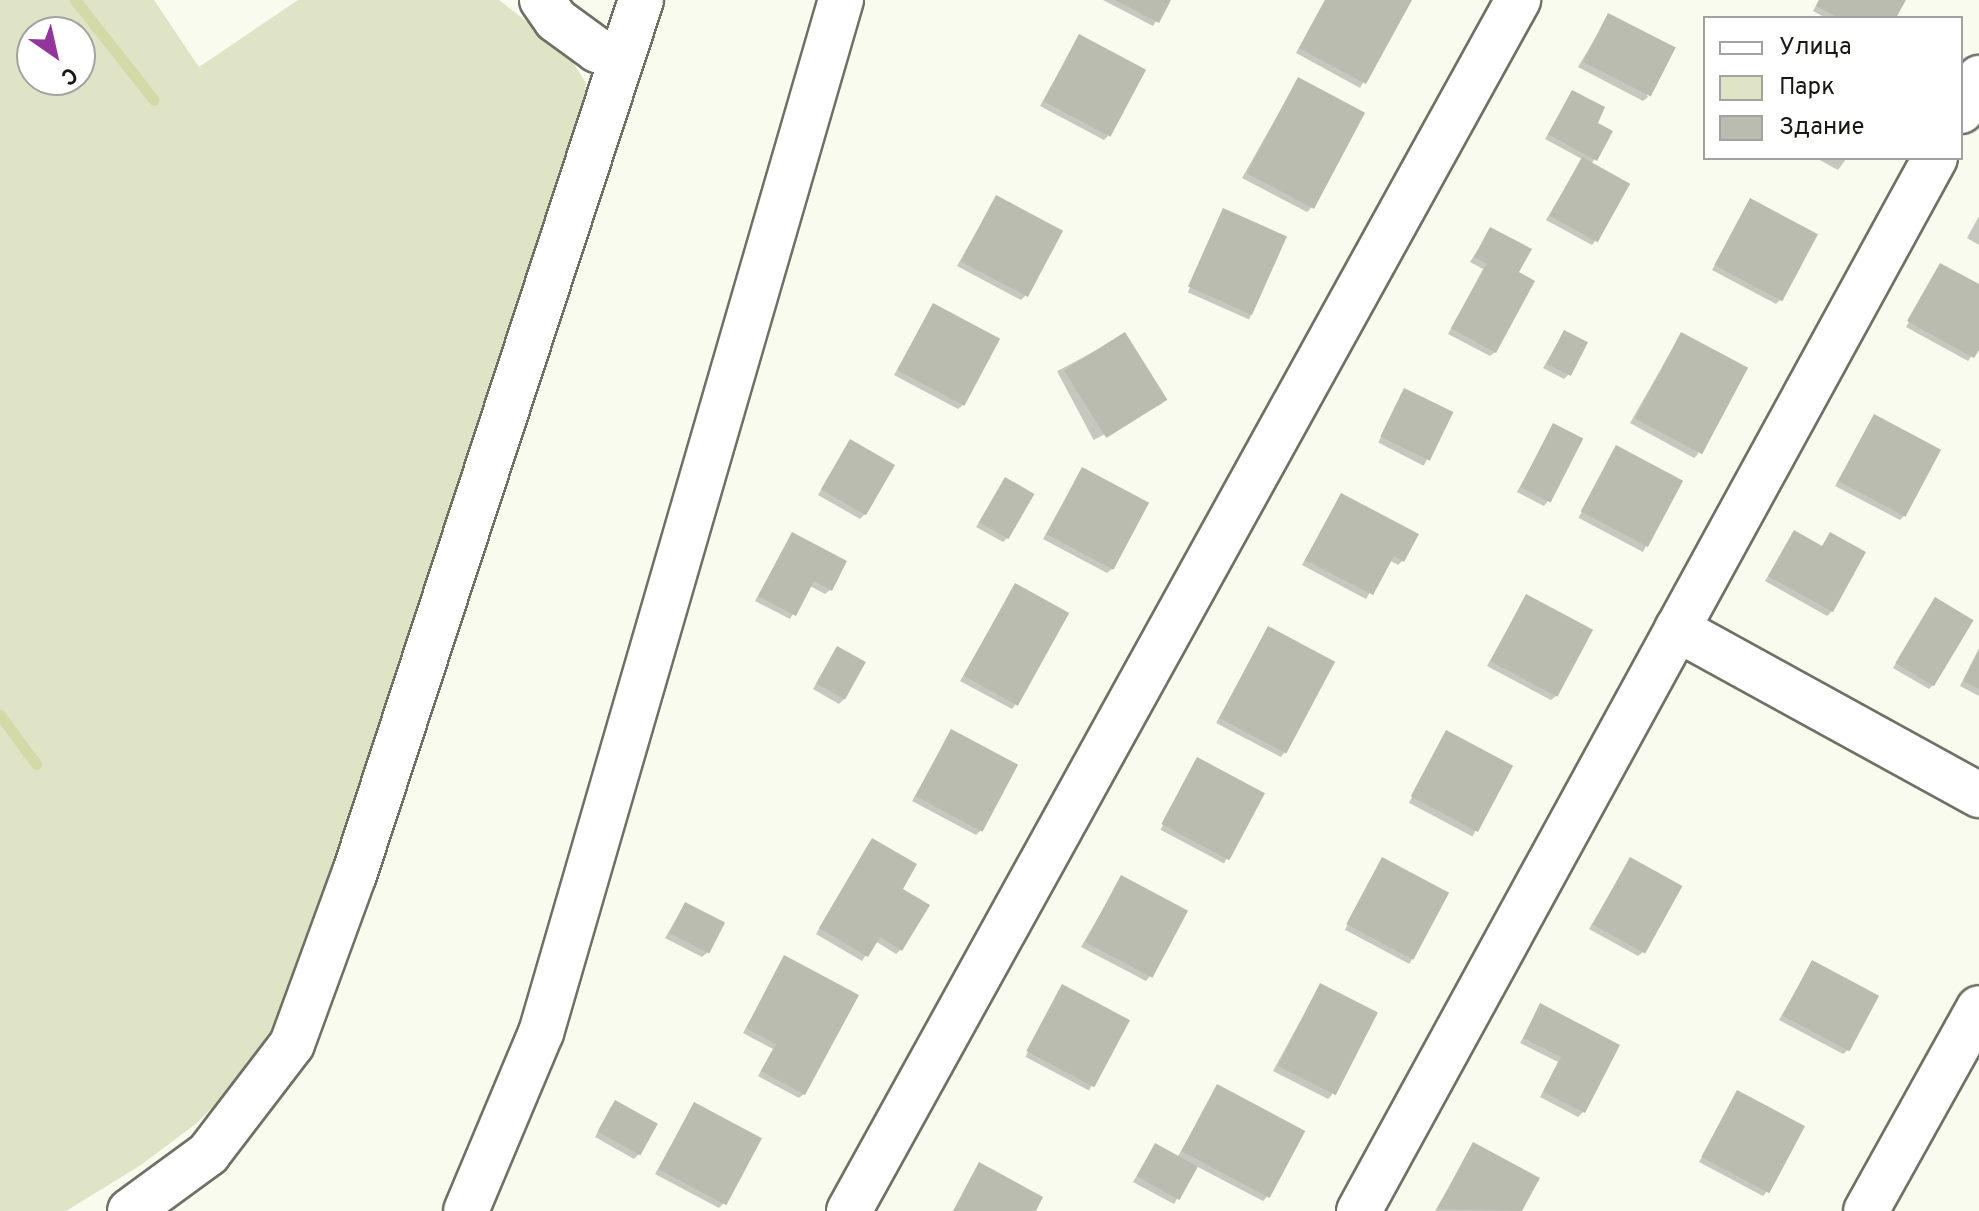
<!DOCTYPE html>
<meta charset="utf-8">
<style>
body{margin:0}
#map{position:relative;width:1979px;height:1211px;overflow:hidden;background:#f8fbed;font-family:Overpass,sans-serif}
div>[style]{position:absolute}
[style*='--x']{left:calc(var(--x)*1px);top:calc(var(--y)*1px);width:calc(var(--w)*1px);rotate:calc(var(--a)*1deg)}
.green>*{inset:0;background:#e0e4c6}
.shadow>*{inset:0;background:#0003;transform-origin:0 0}
.stream>*{height:11px;margin:-5.5px;padding:0 5.5px;transform-origin:5.5px;border-radius:5.5px;background:#d3d9a7}
.building>*{inset:0;background:#babcaf;transform-origin:0 0}
.roads{filter:drop-shadow(2px 0 #6f7165) drop-shadow(-2px 0 #6f7165) drop-shadow(0 2px #6f7165) drop-shadow(0 -2px #6f7165)}
.minor>*{height:44px;margin:-22px;padding:0 22px;transform-origin:22px;border-radius:22px;background:#fff}
span{translate:-50% -50%;white-space:nowrap;text-align:center;line-height:1.15;-webkit-text-stroke:8px #fff;paint-order:stroke}
.legend{position:absolute;left:1703px;top:16px;width:260px;height:144px;box-sizing:border-box;background:#fff;border:2px solid #a2a3a1;margin:0;padding:10px 14px;list-style:none;font-size:24px;color:#171813}
.legend li{display:flex;align-items:center;gap:16px;height:40px}
.legend b{width:40px;border:2px solid #a2a3a1}
.north{position:absolute;left:16px;top:16px;width:80px;height:80px;box-sizing:border-box;background:#fff;border:2px solid #a2a3a1;border-radius:50%;rotate:146deg;font-size:22px;font-weight:700;line-height:32px;text-align:center;color:#171813}
.north::after{content:'';display:block;margin:auto;width:28px;height:36px;background:#93359d;clip-path:polygon(50% 0,100% 100%,50% 72%,0 100%)}
</style>
<div id="map">
<div class="green">
<i style="clip-path:polygon(evenodd,0 0,154px 0,199px 67px,298px 0,499px 0,567px 53px,586px 83px,584px 104px,301px 975px,274px 1027px,242px 1077px,197px 1123px,141px 1165px,66px 1211px,0 1211px,0 0,32px 32px,80px 32px,80px 80px,32px 80px,32px 32px)"></i>
</div>
<div class="shadow">
<i style="clip-path:polygon(1103px 0,1169px 0,1153px 26px)"></i>
<i style="clip-path:polygon(1325px 0,1410px 0,1360px 88px,1296px 53px)"></i>
<i style="clip-path:polygon(1819px 0,1904px 0,1894px 18px,1826px 18px,1813px 11px)"></i>
<i style="clip-path:polygon(1609px 15px,1648px 97px,1643px 101px,1578px 67px)"></i>
<i style="clip-path:polygon(1079px 37px,1108px 136px,1104px 140px,1040px 106px)"></i>
<i style="clip-path:polygon(1298px 79px,1311px 208px,1307px 212px,1242px 178px)"></i>
<i style="clip-path:polygon(1573px 92px,1595px 123px,1595px 159px,1591px 164px,1596px 240px,1592px 245px,1546px 220px,1582px 159px,1545px 139px)"></i>
<i style="clip-path:polygon(1816px 158px,1847px 158px,1838px 170px)"></i>
<i style="clip-path:polygon(996px 197px,1025px 296px,1021px 300px,957px 266px)"></i>
<i style="clip-path:polygon(1751px 200px,1781px 299px,1776px 304px,1712px 270px)"></i>
<i style="left:1224px;top:211px;width:67px;height:89px;rotate:24deg"></i>
<i style="clip-path:polygon(1979px 216px,1979px 245px,1967px 238px)"></i>
<i style="clip-path:polygon(1491px 229px,1517px 273px,1495px 352px,1490px 356px,1448px 334px,1483px 269px,1470px 262px)"></i>
<i style="clip-path:polygon(1939px 268px,1979px 287px,1979px 346px,1968px 361px,1906px 327px)"></i>
<i style="clip-path:polygon(933px 305px,963px 405px,958px 409px,894px 375px)"></i>
<i style="clip-path:polygon(1564px 332px,1569px 374px,1564px 379px,1543px 368px)"></i>
<i style="clip-path:polygon(1681px 334px,1698px 454px,1694px 458px,1630px 423px)"></i>
<i style="left:1125px;top:335px;width:78px;height:77px;rotate:62deg"></i>
<i style="left:1405px;top:390px;width:51px;height:59px;rotate:27deg"></i>
<i style="clip-path:polygon(1870px 422px,1904px 516px,1900px 520px,1835px 486px)"></i>
<i style="clip-path:polygon(1553px 425px,1548px 501px,1544px 506px,1517px 492px)"></i>
<i style="clip-path:polygon(850px 441px,865px 514px,860px 519px,818px 495px)"></i>
<i style="left:1616px;top:447px;width:73px;height:80px;rotate:28deg"></i>
<i style="clip-path:polygon(1082px 469px,1112px 569px,1107px 573px,1043px 539px)"></i>
<i style="clip-path:polygon(1005px 480px,1008px 537px,1003px 542px,976px 527px)"></i>
<i style="clip-path:polygon(1341px 495px,1403px 560px,1398px 565px,1389px 560px,1366px 599px,1302px 565px)"></i>
<i style="clip-path:polygon(1794px 533px,1821px 548px,1831px 534px,1832px 611px,1827px 616px,1765px 581px)"></i>
<i style="clip-path:polygon(792px 534px,830px 590px,825px 594px,810px 586px,790px 619px,755px 601px)"></i>
<i style="clip-path:polygon(1015px 585px,1016px 704px,1012px 709px,960px 681px)"></i>
<i style="clip-path:polygon(1526px 597px,1556px 696px,1551px 700px,1487px 666px)"></i>
<i style="clip-path:polygon(1935px 599px,1933px 685px,1929px 689px,1893px 668px)"></i>
<i style="clip-path:polygon(1268px 629px,1285px 752px,1281px 757px,1216px 723px)"></i>
<i style="clip-path:polygon(837px 648px,844px 699px,839px 704px,813px 689px)"></i>
<i style="clip-path:polygon(1979px 648px,1979px 696px,1960px 686px)"></i>
<i style="clip-path:polygon(951px 732px,981px 830px,976px 835px,912px 801px)"></i>
<i style="left:1446px;top:733px;width:72px;height:79px;rotate:28deg"></i>
<i style="left:1198px;top:759px;width:72px;height:80px;rotate:28deg"></i>
<i style="clip-path:polygon(868px 845px,901px 949px,896px 954px,875px 941px,862px 961px,816px 934px)"></i>
<i style="clip-path:polygon(1630px 859px,1643px 952px,1638px 956px,1589px 929px)"></i>
<i style="left:1382px;top:860px;width:73px;height:79px;rotate:28deg"></i>
<i style="clip-path:polygon(1121px 878px,1150px 976px,1146px 981px,1081px 947px)"></i>
<i style="clip-path:polygon(685px 904px,707px 953px,702px 957px,665px 938px)"></i>
<i style="clip-path:polygon(785px 958px,804px 1094px,799px 1098px,758px 1076px,773px 1049px,743px 1033px)"></i>
<i style="clip-path:polygon(1812px 962px,1848px 1050px,1843px 1054px,1779px 1020px)"></i>
<i style="clip-path:polygon(1320px 985px,1332px 1095px,1328px 1099px,1273px 1071px)"></i>
<i style="left:1063px;top:986px;width:72px;height:80px;rotate:28deg"></i>
<i style="clip-path:polygon(1541px 1006px,1583px 1112px,1578px 1117px,1540px 1097px,1558px 1062px,1520px 1043px)"></i>
<i style="clip-path:polygon(1217px 1087px,1267px 1197px,1263px 1201px,1196px 1166px,1174px 1204px,1133px 1182px,1155px 1146px,1177px 1158px)"></i>
<i style="clip-path:polygon(1738px 1093px,1767px 1191px,1763px 1196px,1699px 1162px)"></i>
<i style="clip-path:polygon(694px 1105px,724px 1203px,719px 1208px,655px 1174px)"></i>
<i style="clip-path:polygon(611px 1107px,639px 1154px,634px 1159px,595px 1137px)"></i>
<i style="clip-path:polygon(1473px 1145px,1537px 1179px,1520px 1211px,1435px 1211px)"></i>
</div>
<div class="stream">
<i style="--x:75;--y:0;--w:127;--a:51.7"></i>
<i style="--x:0;--y:715;--w:61;--a:53.7"></i>
</div>
<div class="building">
<i style="clip-path:polygon(1115px 0,1171px 0,1159px 23px)"></i>
<i style="clip-path:polygon(1325px 0,1412px 0,1366px 84px,1299px 48px)"></i>
<i style="clip-path:polygon(1819px 0,1906px 0,1896px 18px,1839px 18px,1816px 6px)"></i>
<i style="left:1608px;top:13px;width:76px;height:55px;rotate:27deg"></i>
<i style="left:1079px;top:34px;width:76px;height:76px;rotate:28deg"></i>
<i style="left:1298px;top:77px;width:76px;height:109px;rotate:28deg"></i>
<i style="clip-path:polygon(1572px 90px,1605px 107px,1598px 123px,1613px 131px,1597px 161px,1548px 134px)"></i>
<i style="left:1582px;top:157px;width:55px;height:67px;rotate:29deg"></i>
<i style="left:996px;top:195px;width:76px;height:75px;rotate:28deg"></i>
<i style="left:1750px;top:198px;width:77px;height:76px;rotate:28deg"></i>
<i style="left:1223px;top:208px;width:70px;height:86px;rotate:24deg"></i>
<i style="clip-path:polygon(1490px 227px,1532px 249px,1519px 272px,1535px 281px,1496px 353px,1451px 328px,1487px 264px,1474px 257px)"></i>
<i style="clip-path:polygon(1940px 263px,1979px 284px,1979px 350px,1974px 358px,1907px 321px)"></i>
<i style="left:933px;top:303px;width:76px;height:76px;rotate:28deg"></i>
<i style="left:1564px;top:330px;width:27px;height:38px;rotate:27deg"></i>
<i style="left:1125px;top:332px;width:80px;height:72px;rotate:58deg"></i>
<i style="left:1681px;top:332px;width:76px;height:98px;rotate:28deg"></i>
<i style="left:1404px;top:388px;width:55px;height:54px;rotate:26deg"></i>
<i style="left:1874px;top:414px;width:76px;height:76px;rotate:28deg"></i>
<i style="left:1553px;top:423px;width:34px;height:72px;rotate:27deg"></i>
<i style="left:850px;top:439px;width:52px;height:58px;rotate:30deg"></i>
<i style="left:1616px;top:445px;width:76px;height:75px;rotate:28deg"></i>
<i style="left:1082px;top:467px;width:76px;height:76px;rotate:28deg"></i>
<i style="left:1005px;top:477px;width:34px;height:52px;rotate:30deg"></i>
<i style="clip-path:polygon(1341px 493px,1419px 534px,1404px 562px,1394px 556px,1373px 595px,1305px 560px)"></i>
<i style="clip-path:polygon(1794px 530px,1822px 546px,1830px 532px,1866px 552px,1833px 612px,1768px 576px)"></i>
<i style="clip-path:polygon(792px 532px,847px 561px,832px 591px,814px 581px,796px 616px,758px 596px)"></i>
<i style="left:1015px;top:583px;width:62px;height:106px;rotate:29deg"></i>
<i style="left:1526px;top:594px;width:76px;height:76px;rotate:28deg"></i>
<i style="left:1935px;top:597px;width:45px;height:77px;rotate:31deg"></i>
<i style="left:1268px;top:626px;width:76px;height:104px;rotate:28deg"></i>
<i style="left:837px;top:646px;width:33px;height:43px;rotate:29deg"></i>
<i style="clip-path:polygon(1979px 650px,1979px 689px,1963px 681px)"></i>
<i style="left:951px;top:729px;width:76px;height:76px;rotate:28deg"></i>
<i style="left:1446px;top:730px;width:76px;height:75px;rotate:28deg"></i>
<i style="left:1197px;top:757px;width:77px;height:76px;rotate:28deg"></i>
<i style="clip-path:polygon(872px 838px,917px 864px,903px 889px,930px 905px,902px 951px,880px 937px,868px 957px,819px 928px)"></i>
<i style="left:1382px;top:857px;width:76px;height:76px;rotate:28deg"></i>
<i style="left:1630px;top:857px;width:60px;height:77px;rotate:29deg"></i>
<i style="left:1121px;top:875px;width:76px;height:76px;rotate:28deg"></i>
<i style="left:685px;top:902px;width:45px;height:35px;rotate:27deg"></i>
<i style="clip-path:polygon(784px 955px,859px 995px,805px 1095px,761px 1071px,776px 1044px,746px 1028px)"></i>
<i style="left:1812px;top:960px;width:76px;height:63px;rotate:28deg"></i>
<i style="left:1320px;top:983px;width:65px;height:93px;rotate:27deg"></i>
<i style="left:1062px;top:984px;width:77px;height:76px;rotate:28deg"></i>
<i style="clip-path:polygon(1540px 1003px,1620px 1045px,1585px 1113px,1543px 1092px,1561px 1057px,1523px 1038px)"></i>
<i style="left:1217px;top:1084px;width:100px;height:76px;rotate:28deg"></i>
<i style="left:1737px;top:1090px;width:77px;height:76px;rotate:28deg"></i>
<i style="left:615px;top:1100px;width:49px;height:36px;rotate:29deg"></i>
<i style="left:694px;top:1102px;width:77px;height:76px;rotate:28deg"></i>
<i style="clip-path:polygon(1473px 1142px,1540px 1178px,1522px 1211px,1437px 1209px)"></i>
<i style="left:1155px;top:1143px;width:49px;height:38px;rotate:29deg"></i>
<i style="clip-path:polygon(979px 1162px,1043px 1197px,1036px 1211px,953px 1211px)"></i>
</div>
<div class="roads">
<div class="minor">
<i style="--x:542;--y:0;--w:24;--a:55"></i>
<i style="--x:556;--y:20;--w:51;--a:36.2"></i>
<i style="--x:597;--y:50;--w:24;--a:17"></i>
<i style="--x:1961;--y:111;--w:38;--a:-61"></i>
<i style="--x:1677;--y:629;--w:345;--a:28.8"></i>
<i style="--x:130;--y:1211;--w:97;--a:-36.2"></i>
<i style="--x:208;--y:1154;--w:138;--a:-52.6"></i>
<i style="--x:292;--y:1044;--w:180;--a:-69.9"></i>
<i style="--x:354;--y:875;--w:921;--a:-71.84"></i>
<i style="--x:466;--y:1211;--w:193;--a:-67.2"></i>
<i style="--x:541;--y:1033;--w:1076;--a:-73.81"></i>
<i style="--x:849;--y:1211;--w:1384;--a:-61.08"></i>
<i style="--x:1359;--y:1211;--w:1200;--a:-61.32"></i>
<i style="--x:1866;--y:1211;--w:232;--a:-60.9"></i>
</div>
</div>
<ul class="legend">
<li><b style="height:10px;background:#fff"></b>Улица</li>
<li><b style="height:22px;background:#e0e4c6"></b>Парк</li>
<li><b style="height:22px;background:#babcaf"></b>Здание</li>
</ul>
<div class="north">С</div>
</div>
